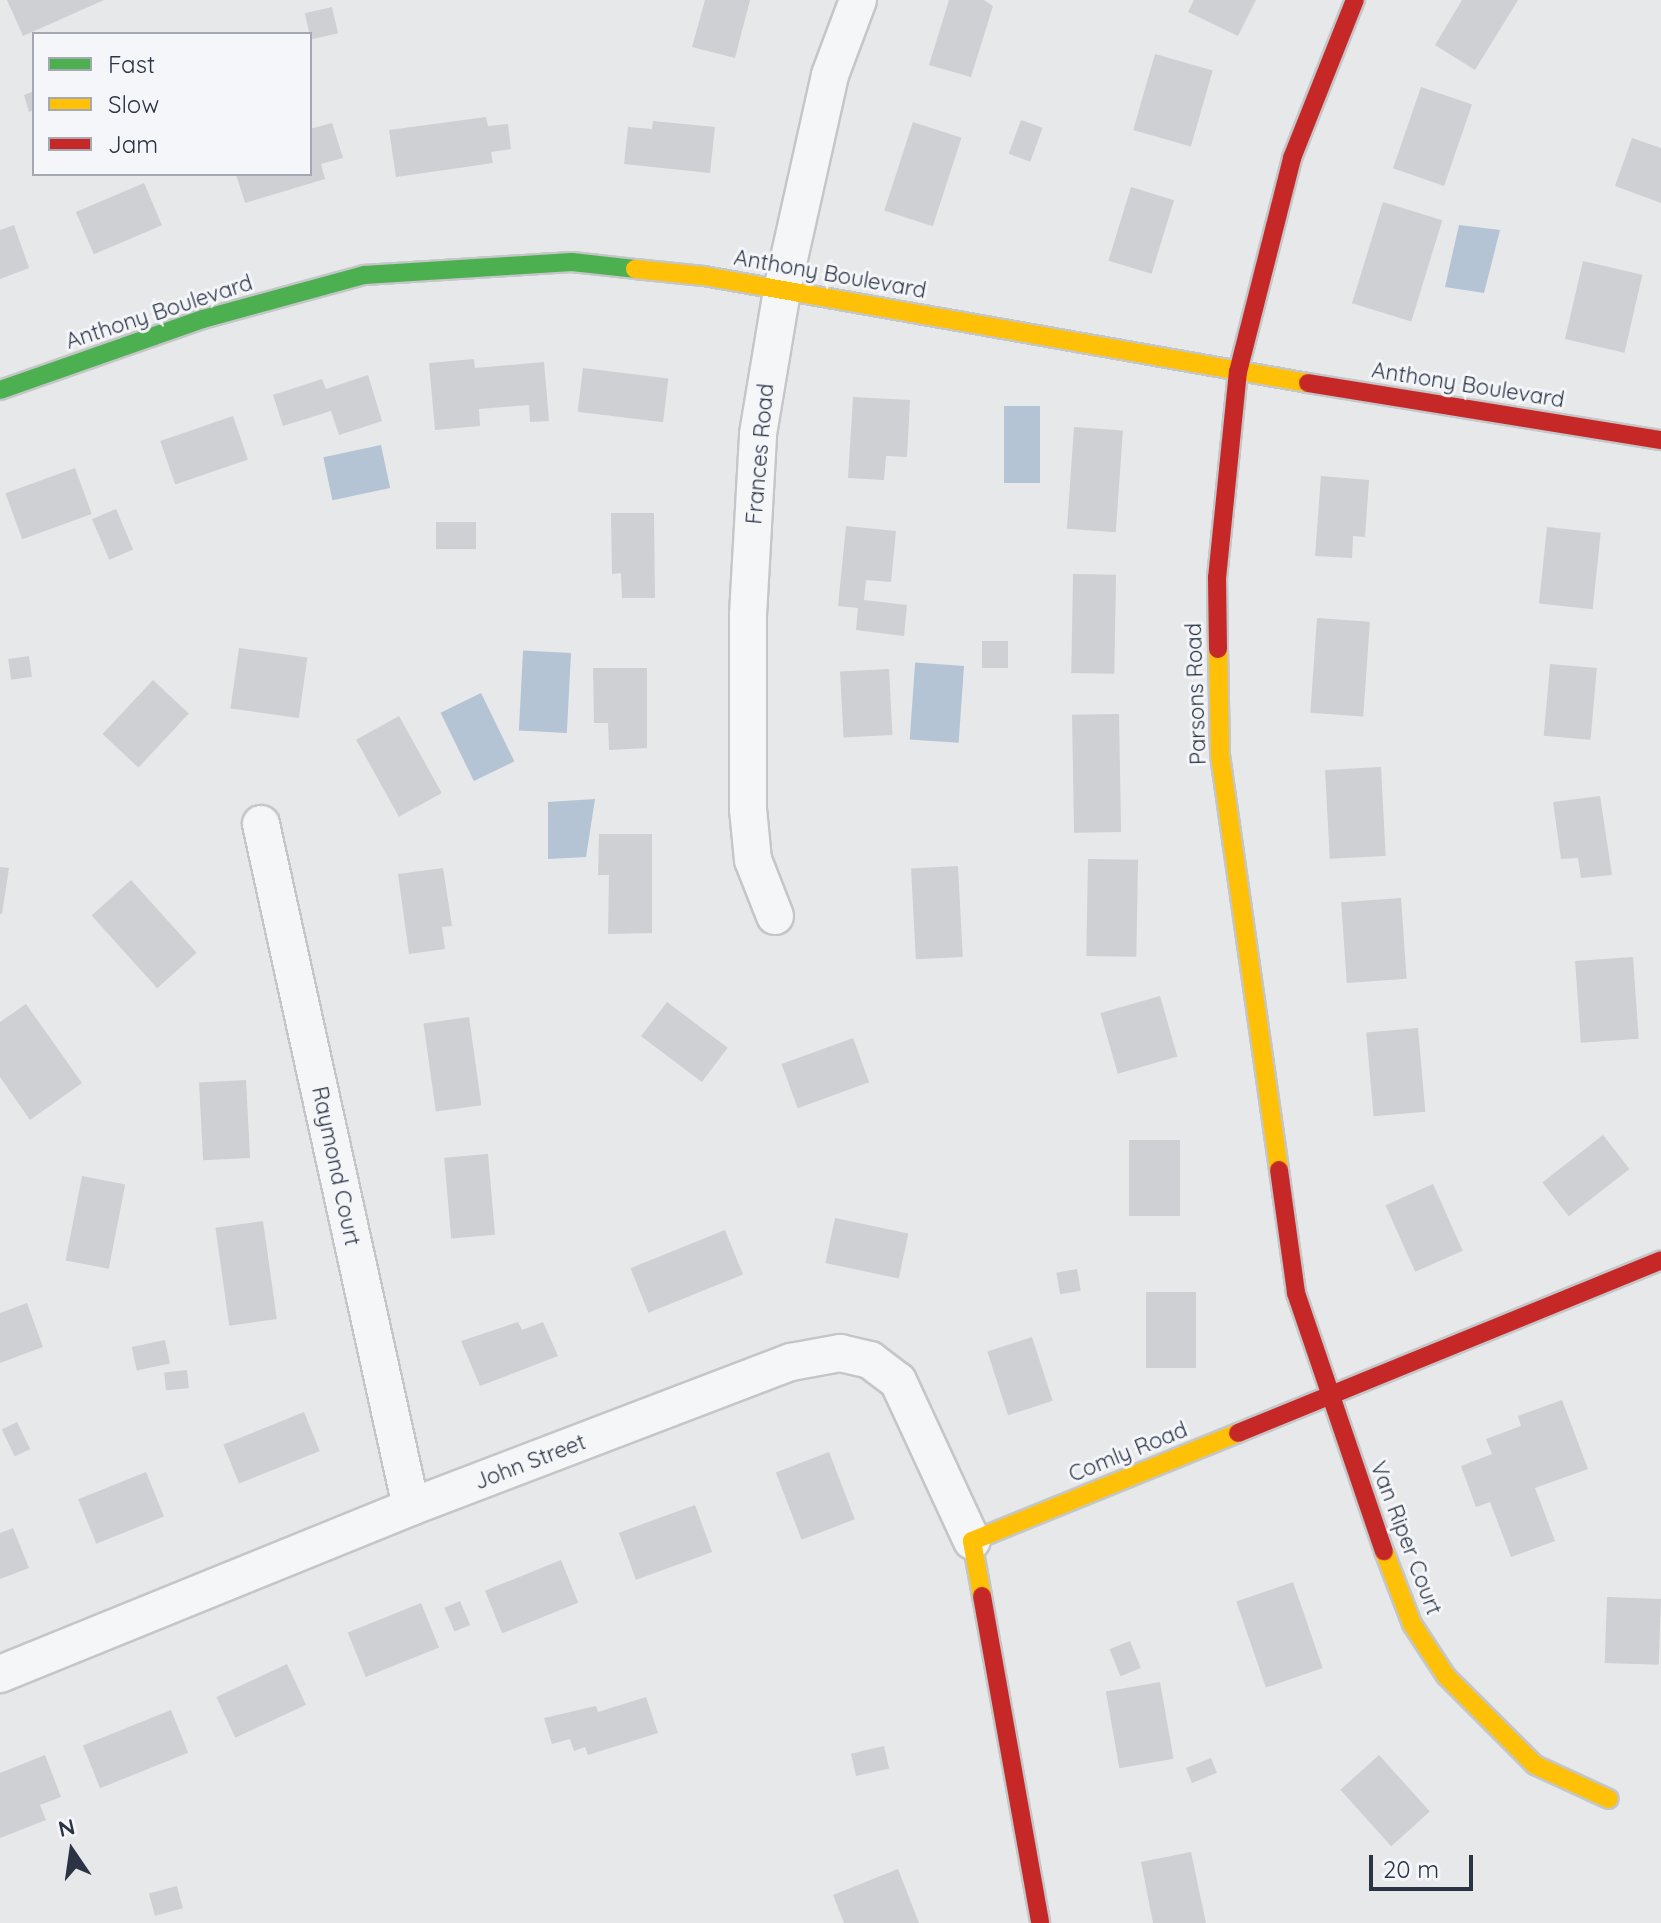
<!DOCTYPE html>
<style>
body{margin:0}
#map{position:relative;width:1661px;height:1923px;overflow:hidden;background:#e6e8ea;font-family:Quicksand,sans-serif}
div>[style]{position:absolute}
[style*='--x']{left:calc(var(--x)*1px);top:calc(var(--y)*1px);width:calc(var(--w)*1px);rotate:calc(var(--a)*1deg)}
.water>*{inset:0;background:#b4c4d5;transform-origin:0 0}
.building>*{inset:0;background:#ced0d3;transform-origin:0 0}
.roads{filter:drop-shadow(2px 0 #c4c6c8) drop-shadow(-2px 0 #c4c6c8) drop-shadow(0 2px #c4c6c8) drop-shadow(0 -2px #c4c6c8)}
.street>*{height:36px;margin:-18px;padding:0 18px;transform-origin:18px;border-radius:18px;background:#f5f6f7}
.fast>*{height:18px;margin:-9px;padding:0 9px;transform-origin:9px;border-radius:9px;background:#4caf50}
.slow>*{height:18px;margin:-9px;padding:0 9px;transform-origin:9px;border-radius:9px;background:#ffc107}
.jam>*{height:18px;margin:-9px;padding:0 9px;transform-origin:9px;border-radius:9px;background:#c62828}
span{translate:-50% -50%;white-space:nowrap;text-align:center;line-height:1.15;-webkit-text-stroke:6px #f4f6f9;paint-order:stroke}
.street-label{font-size:22px;color:#2b3445}
.legend{position:absolute;left:32px;top:32px;width:280px;height:144px;box-sizing:border-box;background:#f4f6f9;border:2px solid #a4a8b1;margin:0;padding:10px 14px;list-style:none;font-size:24px;color:#2b3445}
.legend li{display:flex;align-items:center;gap:16px;height:40px}
.legend b{width:40px;border:2px solid #a4a8b1}
.north{position:absolute;left:32px;top:1811px;width:80px;height:80px;-webkit-text-stroke:6px #f4f6f9;paint-order:stroke;rotate:347deg;font-size:22px;font-weight:700;line-height:32px;text-align:center;color:#2b3445}
.north::after{content:'';display:block;margin:auto;width:28px;height:36px;background:#2b3445;clip-path:polygon(50% 0,100% 100%,50% 72%,0 100%)}
.scale{position:absolute;left:1369px;top:1855px;width:104px;height:36px;box-sizing:border-box;border:4px solid #2b3445;border-top:0;padding-left:10px;font-size:24px;line-height:28px;white-space:nowrap;color:#2b3445;-webkit-text-stroke:6px #f4f6f9;paint-order:stroke}
</style>
<div id="map">
<div class="water">
<i style="clip-path:polygon(1459px 225px,1500px 230px,1484px 293px,1445px 287px)"></i>
<i style="left:1004px;top:406px;width:36px;height:77px"></i>
<i style="left:381px;top:445px;width:44px;height:59px;rotate:78deg"></i>
<i style="left:571px;top:653px;width:80px;height:48px;rotate:93deg"></i>
<i style="left:964px;top:666px;width:77px;height:49px;rotate:94deg"></i>
<i style="left:481px;top:693px;width:76px;height:45px;rotate:64deg"></i>
<i style="clip-path:polygon(595px 799px,586px 857px,548px 859px,548px 802px)"></i>
</div>
<div class="building">
<i style="clip-path:polygon(7px 0,104px 0,23px 36px)"></i>
<i style="clip-path:polygon(705px 0,750px 0,735px 58px,692px 47px)"></i>
<i style="clip-path:polygon(949px 0,984px 0,993px 6px,971px 77px,929px 65px)"></i>
<i style="clip-path:polygon(1194px 0,1256px 0,1238px 36px,1188px 12px)"></i>
<i style="clip-path:polygon(1462px 0,1518px 0,1475px 70px,1435px 45px)"></i>
<i style="left:332px;top:7px;width:27px;height:28px;rotate:77deg"></i>
<i style="left:1155px;top:54px;width:60px;height:79px;rotate:16deg"></i>
<i style="left:1421px;top:87px;width:54px;height:86px;rotate:19deg"></i>
<i style="clip-path:polygon(34px 91px,34px 110px,29px 112px,24px 95px)"></i>
<i style="clip-path:polygon(486px 117px,488px 126px,508px 124px,511px 149px,491px 152px,493px 163px,396px 177px,389px 130px)"></i>
<i style="left:1021px;top:120px;width:23px;height:36px;rotate:20deg"></i>
<i style="clip-path:polygon(653px 121px,715px 127px,710px 173px,624px 164px,628px 127px,652px 129px)"></i>
<i style="left:913px;top:122px;width:51px;height:93px;rotate:18deg"></i>
<i style="clip-path:polygon(332px 123px,343px 158px,321px 164px,325px 179px,245px 203px,236px 174px,310px 174px,310px 129px)"></i>
<i style="clip-path:polygon(1632px 138px,1661px 148px,1661px 203px,1615px 186px)"></i>
<i style="left:144px;top:183px;width:46px;height:74px;rotate:67deg"></i>
<i style="left:1131px;top:187px;width:45px;height:77px;rotate:17deg"></i>
<i style="left:1383px;top:202px;width:62px;height:106px;rotate:17deg"></i>
<i style="clip-path:polygon(14px 225px,29px 268px,0 279px,0 230px)"></i>
<i style="left:1583px;top:261px;width:61px;height:80px;rotate:13deg"></i>
<i style="clip-path:polygon(474px 359px,475px 368px,544px 362px,549px 421px,530px 422px,529px 405px,479px 409px,480px 426px,435px 430px,429px 363px)"></i>
<i style="left:583px;top:368px;width:86px;height:44px;rotate:7deg"></i>
<i style="clip-path:polygon(368px 375px,382px 421px,339px 435px,331px 411px,283px 426px,273px 395px,322px 379px,326px 389px)"></i>
<i style="clip-path:polygon(853px 397px,910px 400px,907px 457px,886px 456px,884px 480px,848px 478px)"></i>
<i style="left:233px;top:416px;width:46px;height:77px;rotate:71deg"></i>
<i style="left:1074px;top:427px;width:49px;height:102px;rotate:4deg"></i>
<i style="left:75px;top:468px;width:49px;height:74px;rotate:70deg"></i>
<i style="clip-path:polygon(1321px 476px,1369px 480px,1365px 537px,1353px 536px,1352px 558px,1315px 556px)"></i>
<i style="left:116px;top:509px;width:44px;height:26px;rotate:67deg"></i>
<i style="clip-path:polygon(611px 513px,654px 513px,655px 598px,622px 598px,621px 573px,612px 574px)"></i>
<i style="left:436px;top:522px;width:40px;height:27px"></i>
<i style="clip-path:polygon(846px 526px,896px 531px,891px 582px,866px 580px,864px 600px,907px 605px,904px 636px,856px 630px,858px 608px,838px 606px)"></i>
<i style="left:1547px;top:527px;width:54px;height:77px;rotate:6deg"></i>
<i style="left:1073px;top:574px;width:43px;height:99px;rotate:1deg"></i>
<i style="left:1317px;top:618px;width:53px;height:95px;rotate:4deg"></i>
<i style="left:982px;top:641px;width:26px;height:27px"></i>
<i style="left:239px;top:648px;width:69px;height:61px;rotate:8deg"></i>
<i style="left:29px;top:656px;width:21px;height:21px;rotate:82deg"></i>
<i style="left:1550px;top:664px;width:47px;height:72px;rotate:5deg"></i>
<i style="clip-path:polygon(593px 668px,647px 668px,647px 748px,609px 750px,608px 723px,594px 723px)"></i>
<i style="left:889px;top:669px;width:66px;height:49px;rotate:87deg"></i>
<i style="left:153px;top:680px;width:49px;height:74px;rotate:43deg"></i>
<i style="left:1119px;top:714px;width:118px;height:47px;rotate:89deg"></i>
<i style="left:399px;top:716px;width:88px;height:49px;rotate:61deg"></i>
<i style="left:1381px;top:767px;width:89px;height:56px;rotate:87deg"></i>
<i style="clip-path:polygon(1600px 796px,1612px 875px,1581px 878px,1578px 858px,1561px 859px,1553px 802px)"></i>
<i style="clip-path:polygon(599px 834px,652px 834px,652px 933px,608px 934px,609px 875px,598px 875px)"></i>
<i style="left:1088px;top:859px;width:50px;height:97px;rotate:1deg"></i>
<i style="left:958px;top:866px;width:91px;height:47px;rotate:87deg"></i>
<i style="clip-path:polygon(0 867px,9px 868px,2px 914px,0 914px)"></i>
<i style="clip-path:polygon(443px 868px,452px 926px,442px 927px,445px 949px,409px 954px,398px 874px)"></i>
<i style="left:131px;top:880px;width:98px;height:53px;rotate:48deg"></i>
<i style="left:1401px;top:898px;width:81px;height:60px;rotate:86deg"></i>
<i style="left:1633px;top:957px;width:82px;height:58px;rotate:86deg"></i>
<i style="left:1160px;top:996px;width:63px;height:62px;rotate:74deg"></i>
<i style="left:667px;top:1002px;width:76px;height:43px;rotate:37deg"></i>
<i style="clip-path:polygon(26px 1004px,82px 1083px,30px 1120px,0 1077px,0 1022px)"></i>
<i style="left:469px;top:1017px;width:89px;height:46px;rotate:82deg"></i>
<i style="left:1418px;top:1028px;width:84px;height:52px;rotate:85deg"></i>
<i style="left:853px;top:1038px;width:47px;height:76px;rotate:70deg"></i>
<i style="left:246px;top:1080px;width:78px;height:47px;rotate:87deg"></i>
<i style="left:1603px;top:1135px;width:43px;height:77px;rotate:52deg"></i>
<i style="left:1129px;top:1140px;width:51px;height:76px"></i>
<i style="left:488px;top:1154px;width:81px;height:44px;rotate:85deg"></i>
<i style="left:82px;top:1176px;width:44px;height:86px;rotate:11deg"></i>
<i style="left:1433px;top:1184px;width:73px;height:52px;rotate:66deg"></i>
<i style="left:835px;top:1218px;width:75px;height:46px;rotate:12deg"></i>
<i style="left:263px;top:1221px;width:99px;height:48px;rotate:82deg"></i>
<i style="left:725px;top:1230px;width:48px;height:102px;rotate:68deg"></i>
<i style="left:1077px;top:1269px;width:22px;height:21px;rotate:80deg"></i>
<i style="left:1146px;top:1292px;width:50px;height:76px"></i>
<i style="clip-path:polygon(27px 1303px,43px 1347px,0 1363px,0 1313px)"></i>
<i style="clip-path:polygon(518px 1322px,522px 1330px,543px 1322px,558px 1356px,480px 1386px,461px 1341px)"></i>
<i style="left:1032px;top:1337px;width:67px;height:47px;rotate:72deg"></i>
<i style="left:165px;top:1340px;width:24px;height:34px;rotate:78deg"></i>
<i style="left:187px;top:1370px;width:18px;height:23px;rotate:84deg"></i>
<i style="clip-path:polygon(1562px 1400px,1588px 1469px,1535px 1488px,1555px 1541px,1511px 1557px,1490px 1502px,1476px 1507px,1461px 1466px,1492px 1454px,1486px 1439px,1521px 1426px,1518px 1416px)"></i>
<i style="left:304px;top:1412px;width:42px;height:87px;rotate:68deg"></i>
<i style="left:17px;top:1422px;width:30px;height:17px;rotate:64deg"></i>
<i style="left:829px;top:1452px;width:72px;height:57px;rotate:69deg"></i>
<i style="left:146px;top:1472px;width:48px;height:73px;rotate:68deg"></i>
<i style="left:695px;top:1505px;width:50px;height:81px;rotate:70deg"></i>
<i style="clip-path:polygon(13px 1528px,29px 1568px,0 1579px,0 1533px)"></i>
<i style="left:561px;top:1560px;width:46px;height:82px;rotate:68deg"></i>
<i style="left:1293px;top:1582px;width:91px;height:60px;rotate:71deg"></i>
<i style="left:1607px;top:1597px;width:54px;height:66px;rotate:2deg"></i>
<i style="left:460px;top:1601px;width:26px;height:17px;rotate:67deg"></i>
<i style="left:421px;top:1603px;width:48px;height:79px;rotate:68deg"></i>
<i style="left:1130px;top:1641px;width:29px;height:22px;rotate:68deg"></i>
<i style="left:287px;top:1664px;width:45px;height:78px;rotate:65deg"></i>
<i style="left:1160px;top:1682px;width:78px;height:55px;rotate:80deg"></i>
<i style="clip-path:polygon(646px 1697px,658px 1733px,588px 1755px,585px 1747px,574px 1751px,570px 1739px,552px 1744px,544px 1718px,596px 1706px,598px 1712px)"></i>
<i style="left:171px;top:1710px;width:46px;height:95px;rotate:68deg"></i>
<i style="left:884px;top:1746px;width:23px;height:34px;rotate:77deg"></i>
<i style="clip-path:polygon(45px 1755px,61px 1797px,40px 1805px,46px 1820px,0 1838px,0 1773px)"></i>
<i style="left:1379px;top:1755px;width:76px;height:52px;rotate:48deg"></i>
<i style="left:1211px;top:1758px;width:16px;height:27px;rotate:68deg"></i>
<i style="clip-path:polygon(1191px 1852px,1206px 1923px,1153px 1923px,1141px 1862px)"></i>
<i style="clip-path:polygon(898px 1869px,919px 1923px,844px 1923px,833px 1895px)"></i>
<i style="left:177px;top:1886px;width:23px;height:29px;rotate:75deg"></i>
</div>
<div class="roads">
<div class="street">
<i style="--x:261;--y:824;--w:699;--a:77.61"></i>
<i style="--x:775;--y:916;--w:60;--a:-111.4"></i>
<i style="--x:753;--y:860;--w:51;--a:-95.6"></i>
<i style="--x:748;--y:809;--w:194;--a:-90"></i>
<i style="--x:748;--y:615;--w:181;--a:-86.8"></i>
<i style="--x:758;--y:434;--w:146;--a:-80.5"></i>
<i style="--x:782;--y:290;--w:220;--a:-77.4"></i>
<i style="--x:830;--y:75;--w:80;--a:-69.5"></i>
<i style="--x:0;--y:1674;--w:444;--a:-22.1"></i>
<i style="--x:411;--y:1507;--w:407;--a:-20.9"></i>
<i style="--x:791;--y:1362;--w:50;--a:-10.4"></i>
<i style="--x:840;--y:1353;--w:31;--a:13"></i>
<i style="--x:870;--y:1360;--w:35;--a:37"></i>
<i style="--x:898;--y:1381;--w:176;--a:65.2"></i>
</div>
<div class="fast">
<i style="--x:0;--y:390;--w:215;--a:-19.3"></i>
<i style="--x:203;--y:319;--w:167;--a:-15.3"></i>
<i style="--x:364;--y:275;--w:208;--a:-3.6"></i>
<i style="--x:572;--y:262;--w:63;--a:6.3"></i>
</div>
<div class="slow">
<i style="--x:635;--y:269;--w:69;--a:5.8"></i>
<i style="--x:704;--y:276;--w:613;--a:10.05"></i>
<i style="--x:1218;--y:649;--w:106;--a:88.9"></i>
<i style="--x:1220;--y:755;--w:419;--a:81.9"></i>
<i style="--x:1384;--y:1551;--w:78;--a:69"></i>
<i style="--x:1412;--y:1624;--w:62;--a:56.8"></i>
<i style="--x:1446;--y:1676;--w:126;--a:45"></i>
<i style="--x:1535;--y:1765;--w:81;--a:24.7"></i>
<i style="--x:982;--y:1596;--w:56;--a:-100.3"></i>
<i style="--x:972;--y:1541;--w:287;--a:-22.1"></i>
</div>
<div class="jam">
<i style="--x:1308;--y:383;--w:358;--a:9.2"></i>
<i style="--x:1218;--y:649;--w:71;--a:-90.8"></i>
<i style="--x:1217;--y:578;--w:207;--a:-84.2"></i>
<i style="--x:1238;--y:372;--w:221;--a:-75.8"></i>
<i style="--x:1292;--y:158;--w:170;--a:-68.3"></i>
<i style="--x:1279;--y:1170;--w:124;--a:82.1"></i>
<i style="--x:1296;--y:1293;--w:273;--a:71.2"></i>
<i style="--x:1238;--y:1433;--w:457;--a:-22.2"></i>
<i style="--x:982;--y:1596;--w:332;--a:79.9"></i>
</div>
</div>
<div class="street-label">
<span style="left:830px;top:274px;rotate:10deg">Anthony Boulevard</span>
<span style="left:159px;top:312px;rotate:-18deg">Anthony Boulevard</span>
<span style="left:1468px;top:385px;rotate:9deg">Anthony Boulevard</span>
<span style="left:760px;top:454px;rotate:-85deg">Frances Road</span>
<span style="left:1196px;top:694px;rotate:-92deg">Parsons Road</span>
<span style="left:336px;top:1166px;rotate:78deg">Raymond Court</span>
<span style="left:1128px;top:1452px;rotate:-22deg">Comly Road</span>
<span style="left:530px;top:1462px;rotate:-21deg">John Street</span>
<span style="left:1406px;top:1538px;rotate:69deg">Van Riper Court</span>
</div>
<ul class="legend">
<li><b style="height:10px;background:#4caf50"></b>Fast</li>
<li><b style="height:10px;background:#ffc107"></b>Slow</li>
<li><b style="height:10px;background:#c62828"></b>Jam</li>
</ul>
<div class="north">N</div>
<div class="scale">20 m</div>
</div>
